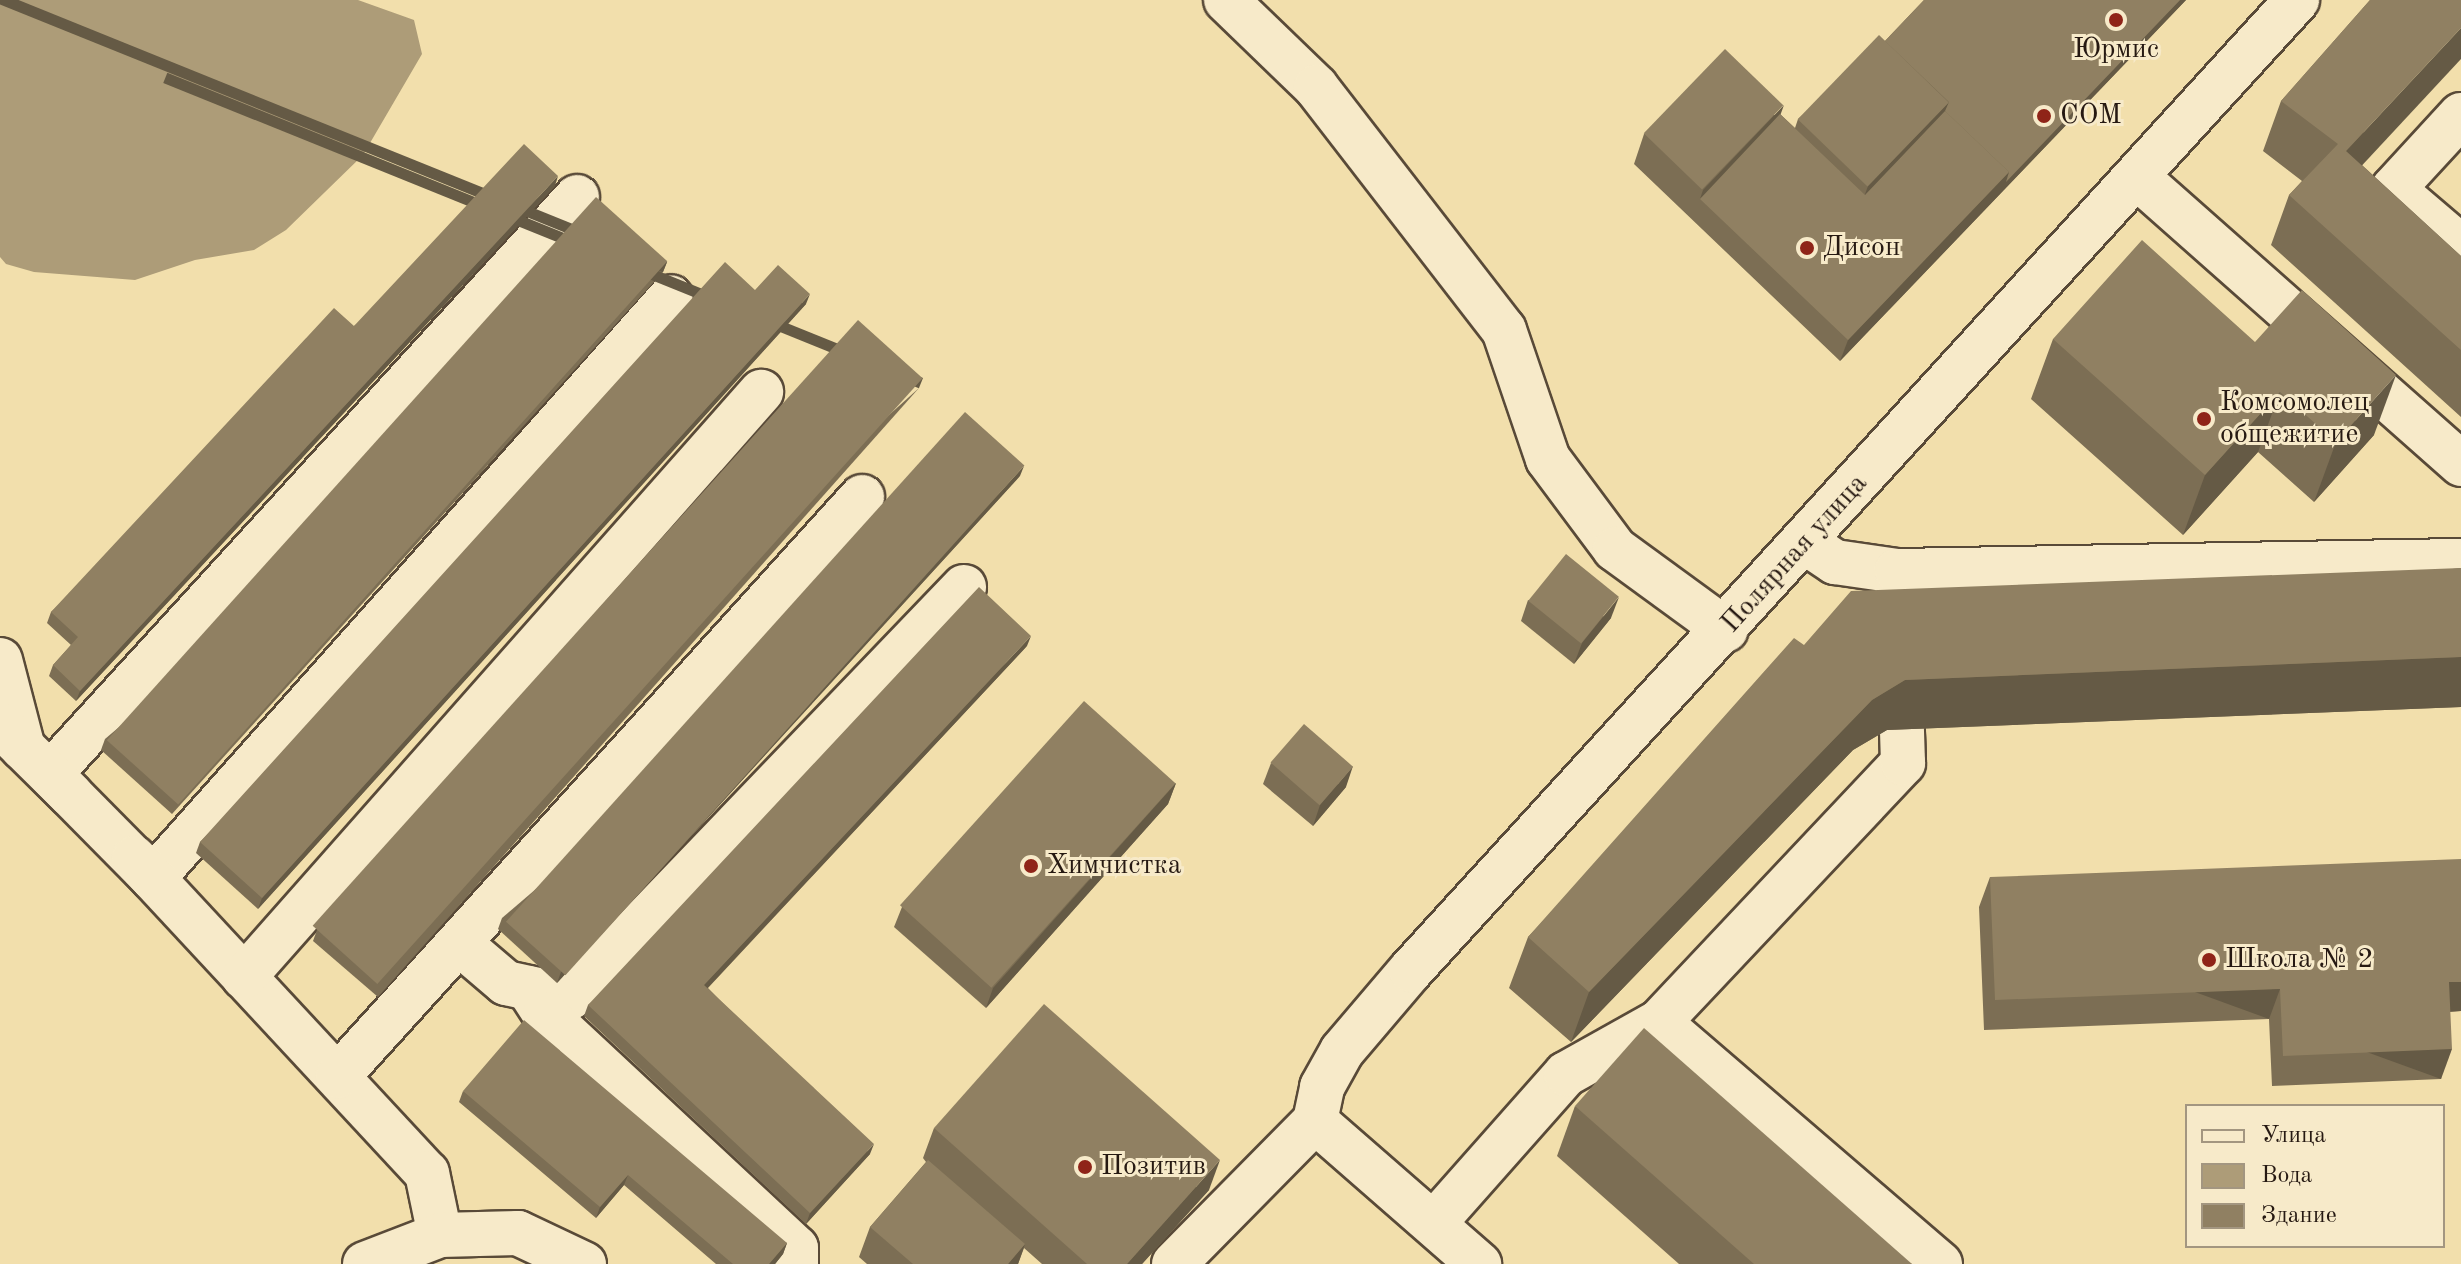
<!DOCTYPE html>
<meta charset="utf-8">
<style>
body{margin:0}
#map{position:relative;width:2461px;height:1264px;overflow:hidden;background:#f2dfac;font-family:"Old Standard TT",serif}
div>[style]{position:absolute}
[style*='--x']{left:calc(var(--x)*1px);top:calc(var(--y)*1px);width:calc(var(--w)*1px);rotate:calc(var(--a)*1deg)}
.water>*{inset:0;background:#ad9c78}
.roads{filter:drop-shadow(2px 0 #594a38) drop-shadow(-2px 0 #594a38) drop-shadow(0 2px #594a38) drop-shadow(0 -2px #594a38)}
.minor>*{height:44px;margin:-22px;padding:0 22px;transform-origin:22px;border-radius:22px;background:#f7eac9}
.wall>*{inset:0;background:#7c6e54}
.shaded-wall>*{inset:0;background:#655a45;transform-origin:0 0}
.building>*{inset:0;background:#908062;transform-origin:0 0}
.dots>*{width:22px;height:22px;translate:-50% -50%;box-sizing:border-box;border:4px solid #f7eac9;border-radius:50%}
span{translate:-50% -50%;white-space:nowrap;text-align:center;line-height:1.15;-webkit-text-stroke:6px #f7eac9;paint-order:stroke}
.poi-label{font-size:28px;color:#261912}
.left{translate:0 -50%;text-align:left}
.street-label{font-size:28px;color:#261912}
.legend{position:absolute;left:2185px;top:1104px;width:260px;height:144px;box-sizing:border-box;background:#f7eac9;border:2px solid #a39680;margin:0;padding:10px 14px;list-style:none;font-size:24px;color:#261912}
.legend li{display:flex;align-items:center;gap:16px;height:40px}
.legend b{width:40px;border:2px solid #a39680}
</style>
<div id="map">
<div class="water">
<i style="clip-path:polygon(0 0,358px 0,414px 20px,422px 54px,363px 155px,286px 230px,254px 250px,195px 260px,135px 280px,34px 272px,6px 264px,0 257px)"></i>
</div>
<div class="roads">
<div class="minor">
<i style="--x:1226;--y:0;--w:125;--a:44"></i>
<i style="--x:1316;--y:87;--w:307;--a:52.3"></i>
<i style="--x:1504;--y:330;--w:136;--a:71.2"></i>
<i style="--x:1548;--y:459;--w:112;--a:53.3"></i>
<i style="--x:1615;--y:549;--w:137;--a:36.1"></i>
<i style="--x:2461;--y:115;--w:100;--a:132.6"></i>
<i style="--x:2393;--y:189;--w:89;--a:40.5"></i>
<i style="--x:2137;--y:177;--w:433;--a:41.5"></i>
<i style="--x:577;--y:197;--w:781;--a:132.41"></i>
<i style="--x:50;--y:774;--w:146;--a:45.3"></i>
<i style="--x:153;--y:878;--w:778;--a:-48.28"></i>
<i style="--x:1805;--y:542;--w:36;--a:34"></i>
<i style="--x:1835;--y:562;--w:63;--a:8.3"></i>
<i style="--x:0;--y:660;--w:91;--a:75.4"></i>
<i style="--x:0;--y:725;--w:100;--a:44.6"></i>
<i style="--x:134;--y:858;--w:430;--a:47.1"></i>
<i style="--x:427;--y:1173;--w:63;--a:78.2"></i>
<i style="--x:459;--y:943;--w:62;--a:40.4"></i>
<i style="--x:506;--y:983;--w:66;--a:12.2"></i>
<i style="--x:571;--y:997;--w:568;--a:-46.21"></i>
<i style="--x:244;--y:977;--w:781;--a:-48.53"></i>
<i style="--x:528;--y:988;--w:31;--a:57"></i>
<i style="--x:545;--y:1014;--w:343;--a:43"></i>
<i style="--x:796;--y:1248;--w:16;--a:90"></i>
<i style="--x:338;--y:1076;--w:781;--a:-47.85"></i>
<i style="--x:1315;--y:1121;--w:35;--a:-78"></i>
<i style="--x:1322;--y:1087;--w:41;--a:-60.9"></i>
<i style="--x:1342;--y:1051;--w:106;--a:-49.6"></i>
<i style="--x:1411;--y:970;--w:1314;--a:-47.59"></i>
<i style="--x:1315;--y:1121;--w:218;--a:41.1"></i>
<i style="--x:1434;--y:1223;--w:199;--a:-48.5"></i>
<i style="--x:1566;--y:1074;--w:107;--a:-29.2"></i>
<i style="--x:365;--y:1264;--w:80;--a:-21.1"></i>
<i style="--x:440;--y:1235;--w:78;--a:-1.5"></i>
<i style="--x:518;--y:1233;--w:73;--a:25.2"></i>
<i style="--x:1174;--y:1264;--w:201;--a:-45.4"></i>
<i style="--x:1940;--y:1264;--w:371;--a:-139.3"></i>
<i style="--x:1659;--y:1022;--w:356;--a:-46.7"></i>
<i style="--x:1903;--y:763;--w:192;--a:-91.8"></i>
<i style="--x:1897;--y:571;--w:564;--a:-1.02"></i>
</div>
</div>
<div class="wall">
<i style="clip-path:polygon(1924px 0,2186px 0,1840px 361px,1634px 164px,1644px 134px,1780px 114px,1795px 128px,1798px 119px,1885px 41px)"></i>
<i style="clip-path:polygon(2370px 0,2362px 165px,2461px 256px,2461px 417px,2271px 245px,2289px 195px,2302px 181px,2263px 151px,2281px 101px)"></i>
<i style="clip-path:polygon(555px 186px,76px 701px,49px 676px,53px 665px,71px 645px,47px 623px,51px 612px,354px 326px)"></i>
<i style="clip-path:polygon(667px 262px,663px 272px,172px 814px,101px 750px,105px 739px)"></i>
<i style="clip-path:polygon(755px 290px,806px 304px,258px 909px,196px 853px,200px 842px)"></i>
<i style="clip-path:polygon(2053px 339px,2255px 342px,2374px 435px,2314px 502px,2258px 452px,2183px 535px,2031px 399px)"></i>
<i style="clip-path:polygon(919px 388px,378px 997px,313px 941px,317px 930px)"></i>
<i style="clip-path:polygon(1020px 476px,557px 983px,498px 929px,502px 918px)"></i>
<i style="clip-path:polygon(2461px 568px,2461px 707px,1887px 730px,1853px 750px,1571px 1042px,1509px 988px,1528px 937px,1804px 645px)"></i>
<i style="clip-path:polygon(1528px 600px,1611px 618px,1574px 664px,1521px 621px)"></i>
<i style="clip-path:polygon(1027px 646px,708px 988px,870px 1154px,806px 1224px,584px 1016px,588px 1005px)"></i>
<i style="clip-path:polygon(1271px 763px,1346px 787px,1313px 826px,1263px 784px)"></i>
<i style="clip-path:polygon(1176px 783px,1168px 804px,986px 1008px,894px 927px,902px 907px)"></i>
<i style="clip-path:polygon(1990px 877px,2461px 1011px,2450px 1012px,2441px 1079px,2272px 1086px,2269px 1019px,1984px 1030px,1979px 907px)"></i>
<i style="clip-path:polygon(463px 1091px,787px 1243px,783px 1254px,775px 1264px,716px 1264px,624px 1185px,596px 1218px,459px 1102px)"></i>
<i style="clip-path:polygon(1575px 1106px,1912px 1264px,1679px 1264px,1557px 1156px)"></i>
<i style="clip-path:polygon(934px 1128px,1209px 1190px,1142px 1264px,1042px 1264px,1024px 1248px,1018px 1264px,867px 1264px,859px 1257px,870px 1227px,926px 1162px,923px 1158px)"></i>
</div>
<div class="shaded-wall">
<i style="clip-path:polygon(2180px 0,2186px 0,1840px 361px,1848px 340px,2009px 172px)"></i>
<i style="clip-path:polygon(2461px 28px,2461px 59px,2328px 202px,2346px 151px)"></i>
<i style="clip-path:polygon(1949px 102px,1938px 132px,1857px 216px,1868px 186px)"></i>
<i style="clip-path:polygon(1784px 105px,1773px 135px,1700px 199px,1703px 190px)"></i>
<i style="clip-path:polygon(558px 176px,555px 186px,76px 701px,80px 691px)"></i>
<i style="left:667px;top:262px;width:11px;height:731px;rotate:112deg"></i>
<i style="clip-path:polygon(810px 294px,806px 304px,258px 909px,262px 898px)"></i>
<i style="clip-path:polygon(2396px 375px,2374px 435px,2314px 502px,2336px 442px)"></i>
<i style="left:923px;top:378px;width:11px;height:815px;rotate:112deg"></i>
<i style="clip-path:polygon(2280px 392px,2258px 452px,2183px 535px,2205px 475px)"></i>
<i style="clip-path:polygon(1024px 466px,1020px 476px,557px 983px,561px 972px)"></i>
<i style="clip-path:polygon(1619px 597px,1611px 618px,1574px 664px,1582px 643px)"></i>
<i style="clip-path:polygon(1031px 636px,1027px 646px,700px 996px,704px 985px)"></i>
<i style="clip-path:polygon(2461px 657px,2461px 707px,1887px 730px,1853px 750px,1571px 1042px,1589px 992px,1872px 700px,1905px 680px)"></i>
<i style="clip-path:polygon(1353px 766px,1346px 787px,1313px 826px,1320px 805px)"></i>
<i style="clip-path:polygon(1176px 783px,1168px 804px,986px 1008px,993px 988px)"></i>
<i style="clip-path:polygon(2449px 982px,2461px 982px,2461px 1011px,2438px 1012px)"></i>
<i style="left:2280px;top:989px;width:32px;height:285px;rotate:110deg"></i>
<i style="left:2452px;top:1049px;width:32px;height:169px;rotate:110deg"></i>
<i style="clip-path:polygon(874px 1144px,870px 1154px,806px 1224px,810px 1213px)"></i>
<i style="clip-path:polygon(1220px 1160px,1209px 1190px,1142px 1264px,1127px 1264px)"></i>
<i style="clip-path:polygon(628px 1175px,624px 1185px,596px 1218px,600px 1207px)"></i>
<i style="clip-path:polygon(787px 1243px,783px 1254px,775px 1264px,769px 1264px)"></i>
<i style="clip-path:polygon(1025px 1244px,1018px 1264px,1008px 1264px)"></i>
</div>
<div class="building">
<i style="clip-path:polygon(1924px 0,2180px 0,2006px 182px,2009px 172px,1945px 111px,1949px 102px,1885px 41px)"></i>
<i style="clip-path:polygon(2370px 0,2461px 0,2461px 28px,2346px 151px,2461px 256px,2461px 350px,2289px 195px,2338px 144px,2281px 101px)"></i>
<i style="left:1879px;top:35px;width:97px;height:117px;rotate:44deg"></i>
<i style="left:1725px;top:49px;width:81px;height:117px;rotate:44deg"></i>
<i style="clip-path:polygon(1945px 111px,2009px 172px,1848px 340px,1700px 199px,1780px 114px,1865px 195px)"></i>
<i style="clip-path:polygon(524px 144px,558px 176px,80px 691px,53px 665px,78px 637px,51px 612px,334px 308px,354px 326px)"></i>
<i style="left:596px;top:197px;width:96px;height:731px;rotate:42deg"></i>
<i style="clip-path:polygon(2142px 240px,2255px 342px,2302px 290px,2396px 375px,2336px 442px,2280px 392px,2205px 475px,2053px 339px)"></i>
<i style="clip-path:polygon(725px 262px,755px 290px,778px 265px,810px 294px,262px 898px,200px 842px)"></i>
<i style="left:858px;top:320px;width:87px;height:815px;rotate:42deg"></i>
<i style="left:965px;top:412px;width:80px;height:686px;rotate:42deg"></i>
<i style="left:1566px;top:554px;width:68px;height:60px;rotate:39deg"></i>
<i style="clip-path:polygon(2461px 568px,2461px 657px,1905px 680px,1872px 700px,1589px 992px,1528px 937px,1794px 638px,1804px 645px,1851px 591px)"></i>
<i style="clip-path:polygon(979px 587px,1031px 636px,704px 985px,874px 1144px,810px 1213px,588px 1005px)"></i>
<i style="left:1084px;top:701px;width:123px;height:275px;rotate:42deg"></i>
<i style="left:1304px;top:724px;width:65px;height:51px;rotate:41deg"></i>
<i style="clip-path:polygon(2461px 859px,2461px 982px,2449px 982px,2452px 1049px,2283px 1056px,2280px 989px,1995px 1000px,1990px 877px)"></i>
<i style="clip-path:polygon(1044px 1004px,1220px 1160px,1127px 1264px,1087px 1264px,934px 1128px)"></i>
<i style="clip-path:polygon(524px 1020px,787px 1243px,769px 1264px,733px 1264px,628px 1175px,600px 1207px,463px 1091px)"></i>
<i style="clip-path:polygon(1644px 1028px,1912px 1264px,1754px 1264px,1575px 1106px)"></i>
<i style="clip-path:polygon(928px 1160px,1025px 1244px,1008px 1264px,913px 1264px,870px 1227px)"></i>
</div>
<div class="dots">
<i style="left:2116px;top:20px;background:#8f2418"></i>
<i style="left:2044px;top:116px;background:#8f2418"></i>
<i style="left:1807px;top:248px;background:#8f2418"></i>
<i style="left:2204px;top:419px;background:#8f2418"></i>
<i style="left:1031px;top:866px;background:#8f2418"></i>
<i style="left:2209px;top:960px;background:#8f2418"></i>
<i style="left:1085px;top:1167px;background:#8f2418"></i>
</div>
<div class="poi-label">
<span style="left:2116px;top:50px">Юрмис</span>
<span class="left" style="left:2060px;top:116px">СОМ</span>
<span class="left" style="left:1823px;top:248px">Дисон</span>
<span class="left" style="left:2220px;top:419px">Комсомолец<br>общежитие</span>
<span class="left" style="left:1047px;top:866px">Химчистка</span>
<span class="left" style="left:2225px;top:960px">Школа № 2</span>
<span class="left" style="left:1101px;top:1167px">Позитив</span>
</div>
<div class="street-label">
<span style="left:1795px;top:554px;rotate:-48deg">Полярная улица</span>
</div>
<ul class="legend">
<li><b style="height:10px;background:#f7eac9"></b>Улица</li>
<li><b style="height:22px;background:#ad9c78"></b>Вода</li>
<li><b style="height:22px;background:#908062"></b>Здание</li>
</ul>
</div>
